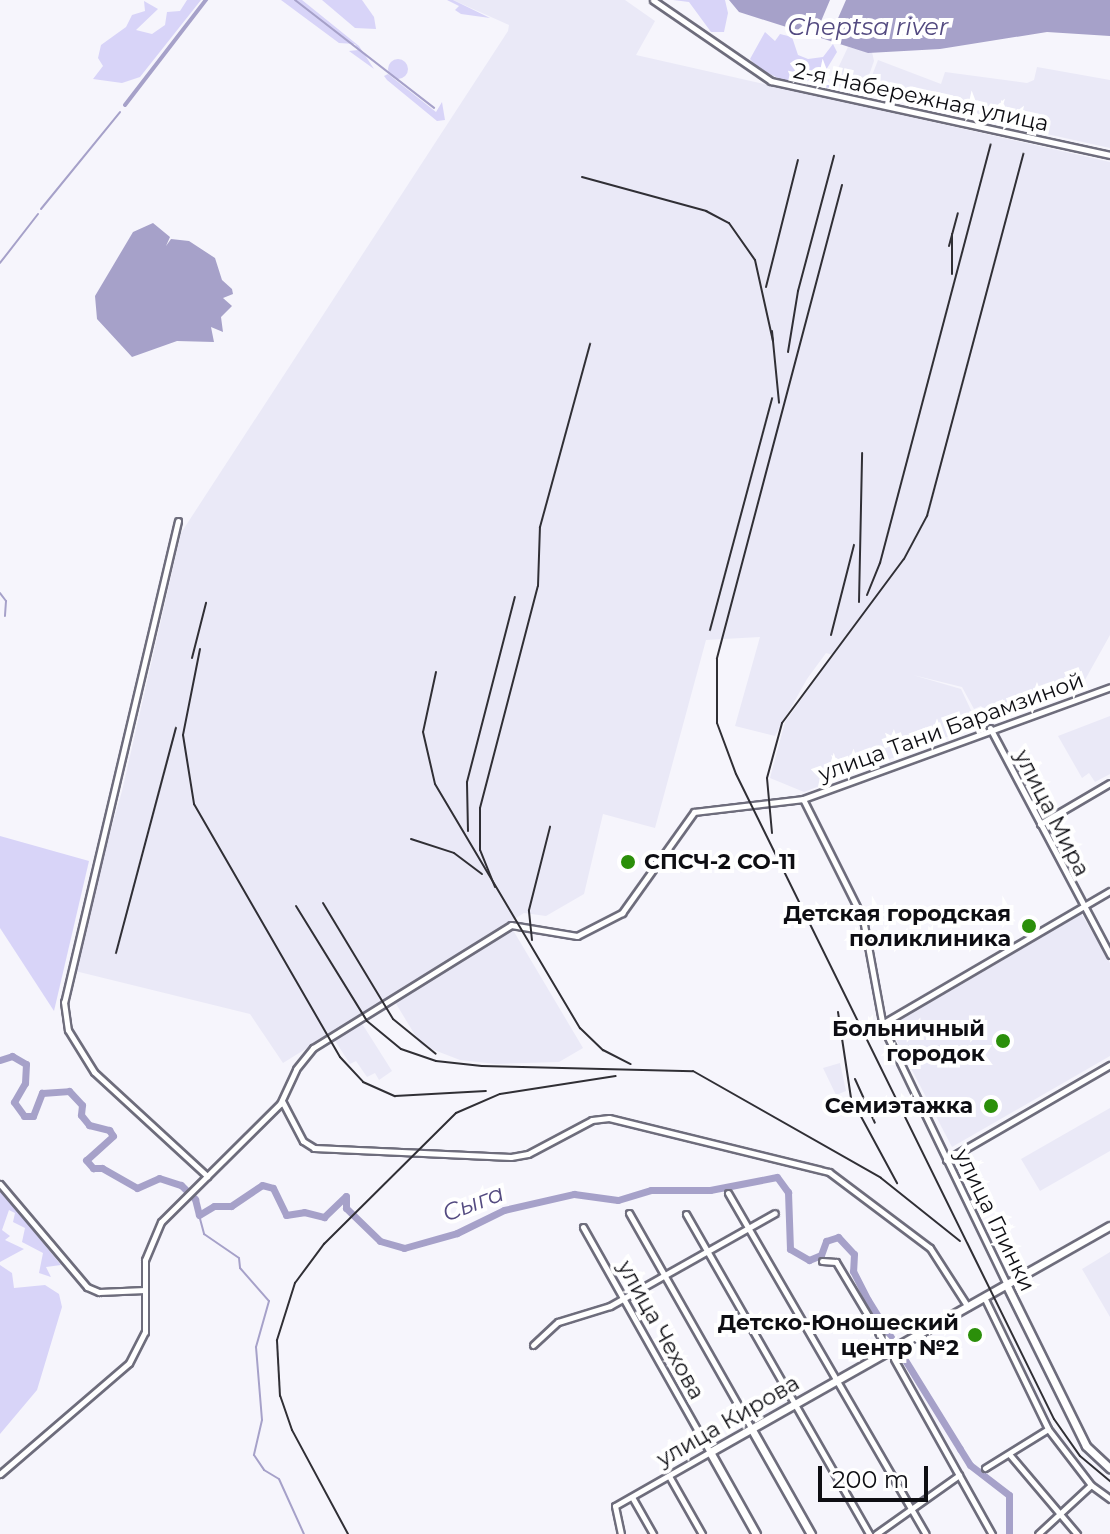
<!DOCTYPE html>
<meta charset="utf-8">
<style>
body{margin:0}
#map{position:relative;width:1110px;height:1534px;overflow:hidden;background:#f6f5fc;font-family:Montserrat,sans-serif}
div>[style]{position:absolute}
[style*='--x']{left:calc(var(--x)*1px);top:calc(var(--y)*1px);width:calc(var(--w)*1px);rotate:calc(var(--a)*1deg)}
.built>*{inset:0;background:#eae9f7}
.green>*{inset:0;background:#d8d4f8}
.round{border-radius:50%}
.water>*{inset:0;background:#a6a1c9}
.stream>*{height:2px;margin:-1px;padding:0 1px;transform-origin:1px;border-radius:1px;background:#a6a1c9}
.canal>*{height:4px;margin:-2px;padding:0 2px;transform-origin:2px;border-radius:2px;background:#a6a1c9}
.river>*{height:7px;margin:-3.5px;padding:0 3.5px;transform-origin:3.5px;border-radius:3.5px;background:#a6a1c9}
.roads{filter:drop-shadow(2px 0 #6e6d7c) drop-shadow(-2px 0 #6e6d7c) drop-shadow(0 2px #6e6d7c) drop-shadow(0 -2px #6e6d7c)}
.minor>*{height:5px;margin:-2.5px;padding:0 2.5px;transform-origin:2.5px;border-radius:2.5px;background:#fff}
.major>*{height:7px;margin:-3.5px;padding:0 3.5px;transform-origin:3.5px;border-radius:3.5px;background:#fff}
.rail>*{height:2px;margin:-1px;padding:0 1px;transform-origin:1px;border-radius:1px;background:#302f35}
.dots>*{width:22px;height:22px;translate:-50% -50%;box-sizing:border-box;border:4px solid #fff;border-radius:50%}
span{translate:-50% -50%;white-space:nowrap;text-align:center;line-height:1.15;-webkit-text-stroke:8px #fff;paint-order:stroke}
.street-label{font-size:22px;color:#0e0e13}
.poi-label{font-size:22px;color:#0e0e13;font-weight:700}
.left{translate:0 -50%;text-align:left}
.right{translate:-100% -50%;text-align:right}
.water-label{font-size:24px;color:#534a80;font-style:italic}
.scale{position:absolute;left:818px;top:1466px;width:110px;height:36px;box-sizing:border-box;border:4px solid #0e0e13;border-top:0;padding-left:10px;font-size:24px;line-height:28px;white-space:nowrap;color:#0e0e13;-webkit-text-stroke:6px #fff;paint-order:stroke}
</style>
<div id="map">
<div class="built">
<i style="clip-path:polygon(453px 0,625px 0,655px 21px,636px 55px,1110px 162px,1110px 635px,1081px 687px,991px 719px,981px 706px,974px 709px,962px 687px,913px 675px,961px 689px,978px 725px,804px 792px,770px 778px,785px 722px,833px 655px,826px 653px,807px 679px,775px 736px,735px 726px,760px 637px,706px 640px,655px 828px,603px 814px,584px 894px,546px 916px,524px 913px,283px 1063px,250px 1014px,71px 970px,122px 791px,181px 533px,508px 31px,509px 25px)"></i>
<i style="clip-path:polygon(848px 47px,872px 52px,874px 61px,862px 95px,831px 83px)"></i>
<i style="clip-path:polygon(878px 60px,941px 84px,945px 72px,1027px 83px,1034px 80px,1037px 67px,1110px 80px,1110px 148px,865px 94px)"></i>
<i style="clip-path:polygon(1110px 716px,1110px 774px,1095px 782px,1089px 773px,1082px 778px,1058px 736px)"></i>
<i style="clip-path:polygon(1081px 913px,1110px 963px,1110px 1056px,952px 1147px,889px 1026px)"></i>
<i style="clip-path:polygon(513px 930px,583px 1048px,559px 1062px,496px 1064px,460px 1060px,421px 1045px,395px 1002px)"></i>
<i style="clip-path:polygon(361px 1022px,392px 1071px,379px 1080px,375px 1073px,367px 1077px,356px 1061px,350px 1064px,334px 1039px)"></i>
<i style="clip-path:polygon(840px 1063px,846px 1091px,836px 1095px,823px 1068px)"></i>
<i style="clip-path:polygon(1110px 1108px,1110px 1151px,1040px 1191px,1021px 1159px)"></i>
<i style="clip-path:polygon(1110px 1252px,1110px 1317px,1082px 1269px)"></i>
</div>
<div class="green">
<i style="clip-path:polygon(187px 0,201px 0,140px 77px,122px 83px,93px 79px,103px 66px,98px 58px,101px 45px,126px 27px,132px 15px,145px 11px,144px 1px,158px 9px,136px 30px,152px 34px,165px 25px,167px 12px,180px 11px)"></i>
<i style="clip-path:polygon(281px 0,302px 0,359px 46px,374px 69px,349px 51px,358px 50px,355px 44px,339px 43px)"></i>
<i style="clip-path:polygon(322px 0,362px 0,374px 17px,376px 29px,355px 28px)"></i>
<i style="clip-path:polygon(447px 0,453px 0,490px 18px,461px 14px,455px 10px,459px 6px)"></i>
<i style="clip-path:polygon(673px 0,725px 0,728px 13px,724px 32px,711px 32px,689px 2px)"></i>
<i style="clip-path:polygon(765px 32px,775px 41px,780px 34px,792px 37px,798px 55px,808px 59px,823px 57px,833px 44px,837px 52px,826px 70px,830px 88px,784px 81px,758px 68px,750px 59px)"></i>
<i class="round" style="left:388px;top:59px;width:20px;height:20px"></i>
<i style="clip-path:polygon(388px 74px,436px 112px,442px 102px,445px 120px,437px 121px,387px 80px,384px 76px)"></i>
<i style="clip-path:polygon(0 836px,89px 861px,54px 1011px,0 928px)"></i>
<i style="clip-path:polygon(0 1190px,61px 1265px,46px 1267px,51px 1277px,39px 1273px,43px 1253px,22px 1242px,25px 1228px,13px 1222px,15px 1213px,9px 1210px,2px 1230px,10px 1236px,5px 1240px,24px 1249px,0 1262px)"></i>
<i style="clip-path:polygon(0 1265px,12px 1273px,14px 1288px,45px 1285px,59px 1294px,62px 1307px,37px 1390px,0 1434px)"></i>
</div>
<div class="water">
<i style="clip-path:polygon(729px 0,830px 0,819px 26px,832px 32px,846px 0,1110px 0,1110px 36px,1047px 32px,940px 49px,868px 53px,739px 12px)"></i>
<i style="clip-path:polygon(153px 223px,170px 237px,166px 246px,171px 239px,189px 241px,215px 258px,222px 280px,232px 289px,233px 294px,223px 298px,232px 306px,221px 317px,223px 332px,211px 327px,214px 342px,177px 341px,132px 357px,97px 319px,95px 296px,133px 232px)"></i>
</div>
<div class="stream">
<i style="--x:295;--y:0;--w:176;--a:37.8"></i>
<i style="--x:41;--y:209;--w:125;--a:-50.8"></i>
<i style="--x:0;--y:263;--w:62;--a:-52.2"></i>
<i style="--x:0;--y:593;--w:10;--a:53"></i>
<i style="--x:6;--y:601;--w:15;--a:94"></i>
<i style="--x:199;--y:1215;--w:20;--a:75"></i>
<i style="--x:204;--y:1234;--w:42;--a:34.4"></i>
<i style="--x:239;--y:1258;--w:10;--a:84"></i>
<i style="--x:240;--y:1268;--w:44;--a:48.7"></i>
<i style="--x:269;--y:1301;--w:48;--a:105.8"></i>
<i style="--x:256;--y:1347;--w:73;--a:85.3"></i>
<i style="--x:262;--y:1420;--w:36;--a:103"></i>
<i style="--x:254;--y:1455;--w:18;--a:56"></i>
<i style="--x:264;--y:1470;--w:17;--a:31"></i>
<i style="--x:279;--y:1479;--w:60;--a:65.6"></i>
</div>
<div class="canal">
<i style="--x:125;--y:105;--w:133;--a:-52.4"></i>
</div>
<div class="river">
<i style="--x:0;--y:1060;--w:13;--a:-18"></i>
<i style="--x:12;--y:1056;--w:16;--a:30"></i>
<i style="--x:26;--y:1064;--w:19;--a:93"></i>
<i style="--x:25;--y:1083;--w:22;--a:120"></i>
<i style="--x:14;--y:1102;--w:17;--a:54"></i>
<i style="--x:24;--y:1116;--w:9;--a:0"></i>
<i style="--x:33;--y:1116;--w:25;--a:-69"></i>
<i style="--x:42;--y:1093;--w:27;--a:-4"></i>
<i style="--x:69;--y:1091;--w:19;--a:47"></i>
<i style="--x:82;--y:1105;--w:10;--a:96"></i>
<i style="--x:81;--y:1115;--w:13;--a:51"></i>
<i style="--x:89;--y:1125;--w:21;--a:14"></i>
<i style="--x:109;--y:1130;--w:7;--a:56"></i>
<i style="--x:113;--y:1136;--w:36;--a:138"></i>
<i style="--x:86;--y:1160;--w:11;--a:49"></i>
<i style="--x:93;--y:1168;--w:9;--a:0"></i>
<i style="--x:102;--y:1168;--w:40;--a:29.7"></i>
<i style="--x:137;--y:1188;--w:24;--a:-24"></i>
<i style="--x:159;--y:1178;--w:23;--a:18"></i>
<i style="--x:181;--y:1185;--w:20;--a:45"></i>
<i style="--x:195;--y:1199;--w:16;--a:76"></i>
<i style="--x:199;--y:1215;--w:17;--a:-31"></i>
<i style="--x:214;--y:1206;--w:17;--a:0"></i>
<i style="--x:231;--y:1206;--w:37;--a:-34"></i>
<i style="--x:262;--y:1185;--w:11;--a:15"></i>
<i style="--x:273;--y:1188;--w:30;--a:64"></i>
<i style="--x:286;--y:1215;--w:18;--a:-9"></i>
<i style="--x:304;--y:1212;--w:21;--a:14"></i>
<i style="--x:324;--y:1217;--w:30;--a:-44"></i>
<i style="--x:346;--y:1196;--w:12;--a:90"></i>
<i style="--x:346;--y:1208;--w:47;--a:44.1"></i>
<i style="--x:380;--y:1241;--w:25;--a:16"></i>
<i style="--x:404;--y:1248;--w:55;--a:-15.8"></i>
<i style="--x:457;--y:1233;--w:52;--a:-26.1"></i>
<i style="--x:504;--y:1210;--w:72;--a:-12.9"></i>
<i style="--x:574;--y:1194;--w:44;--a:7.8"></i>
<i style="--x:618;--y:1200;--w:34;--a:-17"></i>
<i style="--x:651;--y:1190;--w:59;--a:0"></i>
<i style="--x:710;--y:1190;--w:68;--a:-11"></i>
<i style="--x:777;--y:1177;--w:19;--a:54"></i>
<i style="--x:788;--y:1192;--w:57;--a:88"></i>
<i style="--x:790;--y:1249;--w:22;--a:30"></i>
<i style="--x:809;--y:1260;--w:13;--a:-23"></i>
<i style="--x:821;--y:1255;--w:15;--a:-70"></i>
<i style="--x:826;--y:1241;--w:13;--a:-18"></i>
<i style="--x:838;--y:1237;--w:23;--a:47"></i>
<i style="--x:854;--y:1254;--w:17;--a:93"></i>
<i style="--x:853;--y:1271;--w:33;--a:63"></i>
<i style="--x:868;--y:1300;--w:175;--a:58.3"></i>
<i style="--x:960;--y:1449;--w:19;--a:58"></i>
<i style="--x:970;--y:1465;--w:49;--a:37.6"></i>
<i style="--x:1009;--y:1495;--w:39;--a:90"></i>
</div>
<div class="roads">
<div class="minor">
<i style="--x:653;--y:0;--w:143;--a:34.5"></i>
<i style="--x:771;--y:81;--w:347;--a:12.3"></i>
<i style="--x:178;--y:521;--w:494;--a:103.3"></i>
<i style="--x:64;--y:1002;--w:28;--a:82"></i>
<i style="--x:68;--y:1030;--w:49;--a:58.2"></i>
<i style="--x:94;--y:1072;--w:154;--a:42.6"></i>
<i style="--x:990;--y:728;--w:257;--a:62.1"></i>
<i style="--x:803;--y:799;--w:134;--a:63.4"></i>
<i style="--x:863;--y:919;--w:110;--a:79.5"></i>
<i style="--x:883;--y:1027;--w:286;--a:64.3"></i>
<i style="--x:1040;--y:824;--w:81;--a:-30.4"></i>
<i style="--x:882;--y:1024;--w:264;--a:-30.3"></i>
<i style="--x:282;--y:1101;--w:45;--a:62.3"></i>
<i style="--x:303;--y:1141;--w:13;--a:32"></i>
<i style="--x:314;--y:1148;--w:197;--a:2.6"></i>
<i style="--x:511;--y:1157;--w:17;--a:-10"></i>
<i style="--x:528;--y:1154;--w:72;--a:-28"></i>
<i style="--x:592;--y:1120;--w:17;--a:-7"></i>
<i style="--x:609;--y:1118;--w:227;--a:13.8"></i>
<i style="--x:829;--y:1172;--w:126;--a:37"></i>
<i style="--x:930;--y:1248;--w:70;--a:57.2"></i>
<i style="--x:946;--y:1160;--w:190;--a:-30.1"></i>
<i style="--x:0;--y:1184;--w:135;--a:49.8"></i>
<i style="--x:87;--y:1287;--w:13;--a:23"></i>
<i style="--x:99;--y:1292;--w:46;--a:-2.5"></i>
<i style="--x:728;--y:1193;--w:394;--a:59.9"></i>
<i style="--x:629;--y:1213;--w:247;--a:60.4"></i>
<i style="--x:686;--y:1214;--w:369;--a:60.2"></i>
<i style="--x:583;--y:1227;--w:258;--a:60.6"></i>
<i style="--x:710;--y:1452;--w:109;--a:150.4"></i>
<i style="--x:615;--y:1506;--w:29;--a:78"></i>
<i style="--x:822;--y:1261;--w:14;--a:4"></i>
<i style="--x:836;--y:1262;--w:101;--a:59.1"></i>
<i style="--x:985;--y:1299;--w:144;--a:64.1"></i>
<i style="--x:1048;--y:1429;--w:71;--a:52.5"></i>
<i style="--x:1091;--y:1485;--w:24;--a:36"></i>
<i style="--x:533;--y:1345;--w:34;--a:-43"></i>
<i style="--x:558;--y:1322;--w:54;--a:-17.1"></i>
<i style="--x:610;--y:1306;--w:189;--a:-29.4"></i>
<i style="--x:894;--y:1359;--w:201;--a:60.8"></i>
<i style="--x:1010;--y:1455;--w:104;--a:49.7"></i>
<i style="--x:985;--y:1468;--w:74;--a:-31.8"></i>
<i style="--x:0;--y:1474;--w:170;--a:-40.7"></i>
<i style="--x:129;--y:1363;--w:35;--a:-63"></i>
<i style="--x:145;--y:1332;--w:72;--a:-90"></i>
<i style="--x:145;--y:1260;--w:41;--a:-67.2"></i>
<i style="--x:161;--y:1222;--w:168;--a:-44.8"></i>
<i style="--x:280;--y:1104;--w:38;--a:-65"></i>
<i style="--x:296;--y:1069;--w:27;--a:-51"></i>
<i style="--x:313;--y:1048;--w:233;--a:-31.8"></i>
<i style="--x:511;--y:925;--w:67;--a:9.5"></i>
<i style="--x:577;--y:936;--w:51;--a:-27.1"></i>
<i style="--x:622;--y:913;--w:124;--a:-54.5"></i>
<i style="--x:694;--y:812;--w:110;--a:-6.8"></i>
<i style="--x:803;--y:799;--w:327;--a:-20"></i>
<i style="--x:669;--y:1476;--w:67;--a:60.4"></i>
<i style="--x:632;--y:1497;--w:43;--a:60.4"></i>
<i style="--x:876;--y:1534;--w:102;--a:-35.4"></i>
<i style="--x:1038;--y:1534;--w:72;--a:-42.8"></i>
</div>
<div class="major">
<i style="--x:1007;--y:1286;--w:178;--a:63.7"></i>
<i style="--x:1086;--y:1446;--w:33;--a:43"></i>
<i style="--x:751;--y:1428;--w:122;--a:60.5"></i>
<i style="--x:756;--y:1534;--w:94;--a:-119.3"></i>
<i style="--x:710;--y:1452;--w:459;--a:-29.5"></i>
</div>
</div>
<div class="rail">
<i style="--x:582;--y:177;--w:129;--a:15.3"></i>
<i style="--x:706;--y:211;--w:26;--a:28"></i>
<i style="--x:729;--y:223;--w:45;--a:54.9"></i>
<i style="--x:755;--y:260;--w:83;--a:77.5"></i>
<i style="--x:842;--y:185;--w:490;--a:104.8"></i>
<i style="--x:717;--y:659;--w:64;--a:90"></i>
<i style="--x:717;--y:723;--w:54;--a:69.6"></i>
<i style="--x:736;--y:774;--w:719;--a:63.76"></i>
<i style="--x:1054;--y:1419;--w:45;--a:54.9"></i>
<i style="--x:1080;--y:1456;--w:39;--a:40"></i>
<i style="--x:949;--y:246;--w:34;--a:-75"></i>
<i style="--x:952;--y:274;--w:40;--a:-90"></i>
<i style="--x:766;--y:287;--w:131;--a:-75.9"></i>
<i style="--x:772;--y:331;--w:72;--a:84.4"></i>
<i style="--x:788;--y:352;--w:62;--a:-80.7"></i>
<i style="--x:798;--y:291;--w:140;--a:-75.1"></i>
<i style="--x:867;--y:595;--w:35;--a:-68"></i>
<i style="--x:880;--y:563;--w:433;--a:-75.2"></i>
<i style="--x:859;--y:602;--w:149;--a:-88.8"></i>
<i style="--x:710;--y:630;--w:240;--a:-75"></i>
<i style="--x:831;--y:635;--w:93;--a:-75.7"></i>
<i style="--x:200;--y:649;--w:88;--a:101.2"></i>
<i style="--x:183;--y:735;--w:70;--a:80.9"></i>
<i style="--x:194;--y:804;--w:292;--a:60"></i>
<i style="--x:340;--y:1057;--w:34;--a:47"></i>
<i style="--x:363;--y:1082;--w:35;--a:24"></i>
<i style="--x:395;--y:1096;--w:91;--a:-3.1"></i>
<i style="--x:192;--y:658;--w:57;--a:-75.7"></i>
<i style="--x:436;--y:672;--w:61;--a:102.2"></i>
<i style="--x:423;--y:732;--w:53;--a:77"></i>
<i style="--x:435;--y:784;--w:284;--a:59.3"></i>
<i style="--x:580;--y:1028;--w:32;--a:44"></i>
<i style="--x:603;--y:1050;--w:31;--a:27"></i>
<i style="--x:468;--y:831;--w:49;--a:-91.2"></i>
<i style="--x:467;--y:782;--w:191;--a:-75.5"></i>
<i style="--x:772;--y:833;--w:55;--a:-95.2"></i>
<i style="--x:767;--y:778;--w:57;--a:-74.7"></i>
<i style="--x:782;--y:723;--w:204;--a:-53.4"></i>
<i style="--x:904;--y:559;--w:49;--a:-61.9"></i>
<i style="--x:927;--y:516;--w:375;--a:-75.1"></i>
<i style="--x:411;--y:839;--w:45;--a:18"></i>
<i style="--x:454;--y:853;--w:35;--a:37"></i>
<i style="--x:495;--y:887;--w:40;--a:-112"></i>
<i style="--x:480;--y:850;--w:42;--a:-90"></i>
<i style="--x:480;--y:808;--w:229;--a:-75.4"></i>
<i style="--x:538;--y:586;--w:59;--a:-88.1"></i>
<i style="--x:540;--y:527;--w:190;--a:-74.7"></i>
<i style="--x:323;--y:903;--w:135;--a:58.9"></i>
<i style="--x:393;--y:1019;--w:55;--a:39.1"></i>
<i style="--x:296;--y:906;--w:135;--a:58.3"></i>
<i style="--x:367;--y:1021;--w:44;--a:39.5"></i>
<i style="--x:401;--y:1049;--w:37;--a:19"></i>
<i style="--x:436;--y:1061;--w:46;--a:6.2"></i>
<i style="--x:482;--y:1066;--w:211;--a:1.4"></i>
<i style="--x:693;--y:1071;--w:216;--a:29.6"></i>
<i style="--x:881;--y:1178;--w:101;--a:38.6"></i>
<i style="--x:532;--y:940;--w:30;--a:-96"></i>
<i style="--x:529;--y:910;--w:86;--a:-75.8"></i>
<i style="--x:116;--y:953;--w:233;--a:-75.1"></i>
<i style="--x:838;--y:1012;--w:87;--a:81.4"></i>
<i style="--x:851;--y:1098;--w:97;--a:61.6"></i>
<i style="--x:855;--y:1079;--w:48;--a:65.6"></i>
<i style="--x:348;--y:1534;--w:118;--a:-118.3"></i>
<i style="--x:292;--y:1430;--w:36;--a:-109"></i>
<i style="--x:280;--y:1396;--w:56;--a:-93.1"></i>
<i style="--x:277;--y:1340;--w:60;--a:-72.5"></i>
<i style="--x:295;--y:1283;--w:49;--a:-53.4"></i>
<i style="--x:324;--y:1244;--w:186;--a:-44.8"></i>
<i style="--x:456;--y:1113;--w:48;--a:-23.4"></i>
<i style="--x:500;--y:1094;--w:117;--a:-8.8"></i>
</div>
<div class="dots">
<i style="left:628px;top:862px;background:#2b8f0a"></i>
<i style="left:1029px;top:926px;background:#2b8f0a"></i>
<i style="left:1003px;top:1041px;background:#2b8f0a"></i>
<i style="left:991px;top:1106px;background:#2b8f0a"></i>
<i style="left:975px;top:1335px;background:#2b8f0a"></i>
</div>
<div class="street-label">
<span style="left:921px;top:97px;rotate:12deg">2-я Набережная улица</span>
<span style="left:951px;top:727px;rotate:-20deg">улица Тани Барамзиной</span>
<span style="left:1052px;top:813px;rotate:63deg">улица Мира</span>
<span style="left:995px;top:1220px;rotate:64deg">улица Глинки</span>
<span style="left:661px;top:1330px;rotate:61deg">улица Чехова</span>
<span style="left:728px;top:1421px;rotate:-30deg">улица Кирова</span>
</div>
<div class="poi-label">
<span class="left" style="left:644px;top:862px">СПСЧ-2 СО-11</span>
<span class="right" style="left:1011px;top:926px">Детская городская<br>поликлиника</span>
<span class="right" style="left:985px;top:1041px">Больничный<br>городок</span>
<span class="right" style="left:973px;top:1106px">Семиэтажка</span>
<span class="right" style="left:959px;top:1335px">Детско-Юношеский<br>центр №2</span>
</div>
<div class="water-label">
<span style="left:868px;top:27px">Cheptsa river</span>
<span style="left:473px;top:1203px;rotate:-21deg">Сыга</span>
</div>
<div class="scale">200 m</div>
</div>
